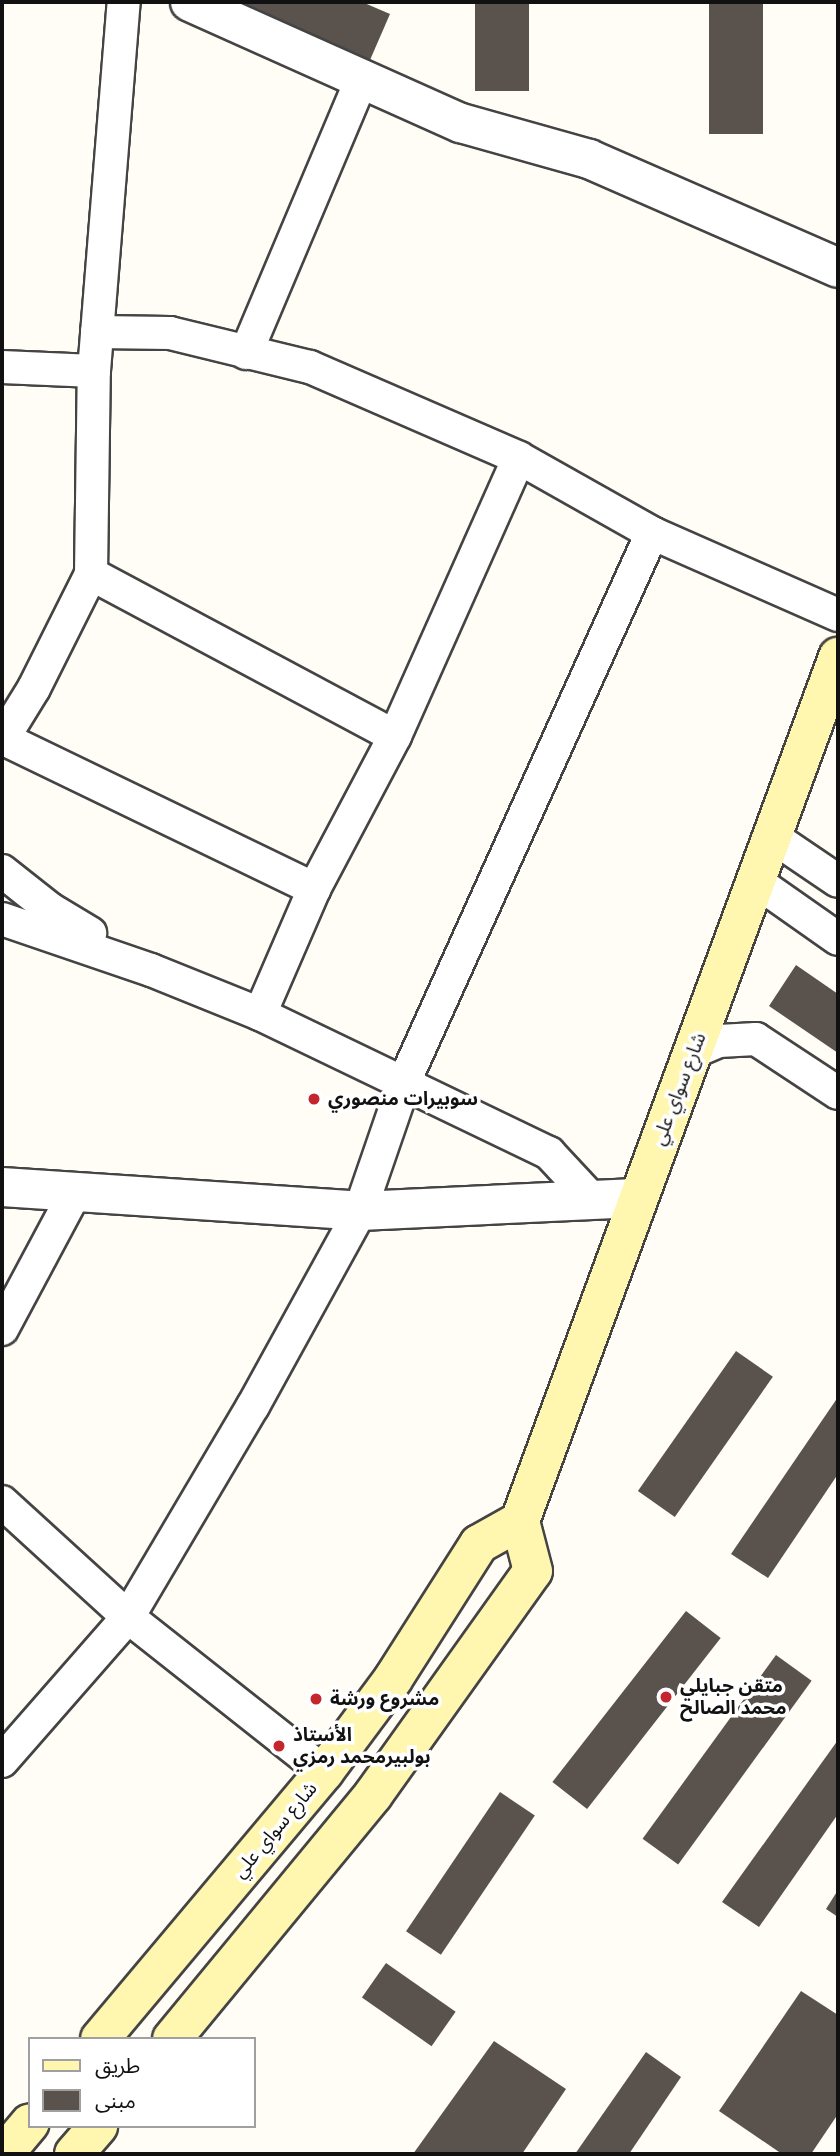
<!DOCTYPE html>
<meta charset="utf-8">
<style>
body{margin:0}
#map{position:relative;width:840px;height:2156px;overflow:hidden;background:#fffdf5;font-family:"Times New Roman","Noto Sans Arabic",serif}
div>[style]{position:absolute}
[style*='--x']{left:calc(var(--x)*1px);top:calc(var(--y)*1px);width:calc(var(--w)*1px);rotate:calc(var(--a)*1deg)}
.building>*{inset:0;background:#5a524d;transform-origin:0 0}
.roads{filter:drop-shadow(2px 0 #444) drop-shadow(-2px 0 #444) drop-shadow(0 2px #444) drop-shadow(0 -2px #444)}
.minor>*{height:32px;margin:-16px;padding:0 16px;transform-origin:16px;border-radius:16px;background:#fff}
.tertiary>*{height:38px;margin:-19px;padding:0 19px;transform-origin:19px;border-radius:19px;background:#fff}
.secondary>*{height:38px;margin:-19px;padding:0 19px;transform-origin:19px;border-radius:19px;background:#fff6b0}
.dots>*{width:19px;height:19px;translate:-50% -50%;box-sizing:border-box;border:4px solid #fff;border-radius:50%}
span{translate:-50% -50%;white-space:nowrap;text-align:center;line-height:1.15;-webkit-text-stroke:7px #fff;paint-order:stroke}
.street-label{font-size:19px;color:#111}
.poi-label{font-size:19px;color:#111;font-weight:700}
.left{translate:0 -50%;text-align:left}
.frame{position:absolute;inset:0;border:4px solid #111;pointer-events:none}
.legend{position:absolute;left:28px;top:2037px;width:228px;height:91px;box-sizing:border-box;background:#fff;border:2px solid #a0a0a0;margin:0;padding:9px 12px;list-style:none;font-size:21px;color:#111}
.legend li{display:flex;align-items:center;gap:14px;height:35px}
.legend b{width:35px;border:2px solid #a0a0a0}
</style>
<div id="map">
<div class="building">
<i style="clip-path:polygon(233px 2px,362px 2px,390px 14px,370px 60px)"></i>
<i style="left:475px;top:2px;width:54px;height:89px"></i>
<i style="left:709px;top:2px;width:54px;height:132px"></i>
<i style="clip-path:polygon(796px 965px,838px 994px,838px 1053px,769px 1006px)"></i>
<i style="left:736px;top:1351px;width:45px;height:171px;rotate:35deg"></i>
<i style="clip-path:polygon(838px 1397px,838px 1474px,768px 1578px,731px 1554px)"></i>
<i style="left:686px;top:1611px;width:44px;height:217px;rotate:38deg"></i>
<i style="left:776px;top:1655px;width:44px;height:227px;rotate:36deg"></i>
<i style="clip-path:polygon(838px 1740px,838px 1814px,759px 1927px,722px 1902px)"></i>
<i style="left:500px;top:1792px;width:42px;height:168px;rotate:34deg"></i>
<i style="clip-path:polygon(838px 1890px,838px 1917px,826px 1909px)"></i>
<i style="left:386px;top:1963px;width:85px;height:42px;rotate:35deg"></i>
<i style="clip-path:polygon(801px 1991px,838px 2015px,838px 2114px,811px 2154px,782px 2154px,719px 2111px)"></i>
<i style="clip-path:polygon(494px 2041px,566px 2089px,522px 2154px,413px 2154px)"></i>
<i style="clip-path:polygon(646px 2052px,681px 2077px,629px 2154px,575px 2154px)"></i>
</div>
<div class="roads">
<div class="minor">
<i style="--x:97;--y:332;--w:73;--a:0.8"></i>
<i style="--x:170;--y:333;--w:144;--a:13.7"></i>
<i style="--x:310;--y:367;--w:228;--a:23.5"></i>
<i style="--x:519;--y:458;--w:153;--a:29.4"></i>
<i style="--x:652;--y:533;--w:203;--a:23.8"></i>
<i style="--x:246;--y:353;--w:298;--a:-67.1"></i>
<i style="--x:2;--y:367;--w:92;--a:2.5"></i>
<i style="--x:91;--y:574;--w:344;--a:28.1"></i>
<i style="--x:2;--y:738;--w:347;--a:25.8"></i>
<i style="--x:2;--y:740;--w:61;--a:-58.4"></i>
<i style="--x:34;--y:688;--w:127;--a:-63.4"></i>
<i style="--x:91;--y:574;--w:203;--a:-89.2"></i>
<i style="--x:94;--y:371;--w:370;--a:-85.4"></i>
<i style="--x:773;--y:837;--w:78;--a:34.1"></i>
<i style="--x:2;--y:871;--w:61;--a:38.4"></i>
<i style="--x:50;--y:909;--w:47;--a:31"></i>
<i style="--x:757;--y:882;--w:99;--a:35.1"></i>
<i style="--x:2;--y:919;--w:157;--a:18.9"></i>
<i style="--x:151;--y:970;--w:118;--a:22"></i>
<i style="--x:260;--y:1014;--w:136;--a:-66.6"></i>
<i style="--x:314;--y:889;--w:173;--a:-62.1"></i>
<i style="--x:395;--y:736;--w:304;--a:-66"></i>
<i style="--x:260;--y:1014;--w:321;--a:25.7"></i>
<i style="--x:549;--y:1153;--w:62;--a:47"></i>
<i style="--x:693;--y:1052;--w:28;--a:-23"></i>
<i style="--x:719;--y:1041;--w:37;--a:-3"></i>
<i style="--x:756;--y:1039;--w:98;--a:33.4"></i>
<i style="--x:2;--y:1329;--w:153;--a:-61.9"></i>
<i style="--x:2;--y:1502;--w:171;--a:42.4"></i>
<i style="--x:128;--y:1617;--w:250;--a:38.3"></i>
<i style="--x:2;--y:1761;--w:191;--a:-48.8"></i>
<i style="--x:128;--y:1617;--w:245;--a:-59.4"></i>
<i style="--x:253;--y:1406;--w:222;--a:-61.2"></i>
<i style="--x:360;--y:1211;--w:139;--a:-71"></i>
<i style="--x:405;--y:1080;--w:600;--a:-65.7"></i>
</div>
<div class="tertiary">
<i style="--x:190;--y:2;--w:297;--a:24.1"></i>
<i style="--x:461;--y:123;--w:133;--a:15.7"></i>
<i style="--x:589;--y:159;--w:272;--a:23.6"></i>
<i style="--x:2;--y:1187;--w:359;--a:3.8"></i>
<i style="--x:360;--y:1211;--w:276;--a:-2.7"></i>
</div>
<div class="secondary">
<i style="--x:100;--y:2039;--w:349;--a:-50"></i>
<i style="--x:324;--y:1772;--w:116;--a:-53.4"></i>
<i style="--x:393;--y:1679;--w:160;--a:-57.5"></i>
<i style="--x:479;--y:1544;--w:47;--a:-29.3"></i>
<i style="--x:172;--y:2039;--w:316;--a:-50.5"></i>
<i style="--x:373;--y:1795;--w:275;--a:-54.5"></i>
<i style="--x:533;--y:1571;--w:52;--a:-104.6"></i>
<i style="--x:520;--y:1521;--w:921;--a:-69.79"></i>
<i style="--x:4;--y:2154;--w:40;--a:-50"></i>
<i style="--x:74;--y:2154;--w:37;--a:-49"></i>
</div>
</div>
<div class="dots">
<i style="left:314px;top:1099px;background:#c4262e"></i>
<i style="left:666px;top:1697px;background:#c4262e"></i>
<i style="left:316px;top:1699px;background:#c4262e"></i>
<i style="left:279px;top:1746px;background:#c4262e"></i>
</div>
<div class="street-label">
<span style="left:679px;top:1089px;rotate:-69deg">شارع سواي علي</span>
<span style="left:275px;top:1830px;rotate:-50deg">شارع سواي علي</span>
</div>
<div class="poi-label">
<span class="left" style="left:328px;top:1099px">سوبيرات منصوري</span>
<span class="left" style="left:680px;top:1697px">متقن جبايلي<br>محمد الصالح</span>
<span class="left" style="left:330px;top:1699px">مشروع ورشة</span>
<span class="left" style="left:293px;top:1746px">الأستاذ<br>بولبيرمحمد رمزي</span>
</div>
<div class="frame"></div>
<ul class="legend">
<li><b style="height:9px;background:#fff6b0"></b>طريق</li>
<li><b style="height:19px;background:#5a524d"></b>مبنى</li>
</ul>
</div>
